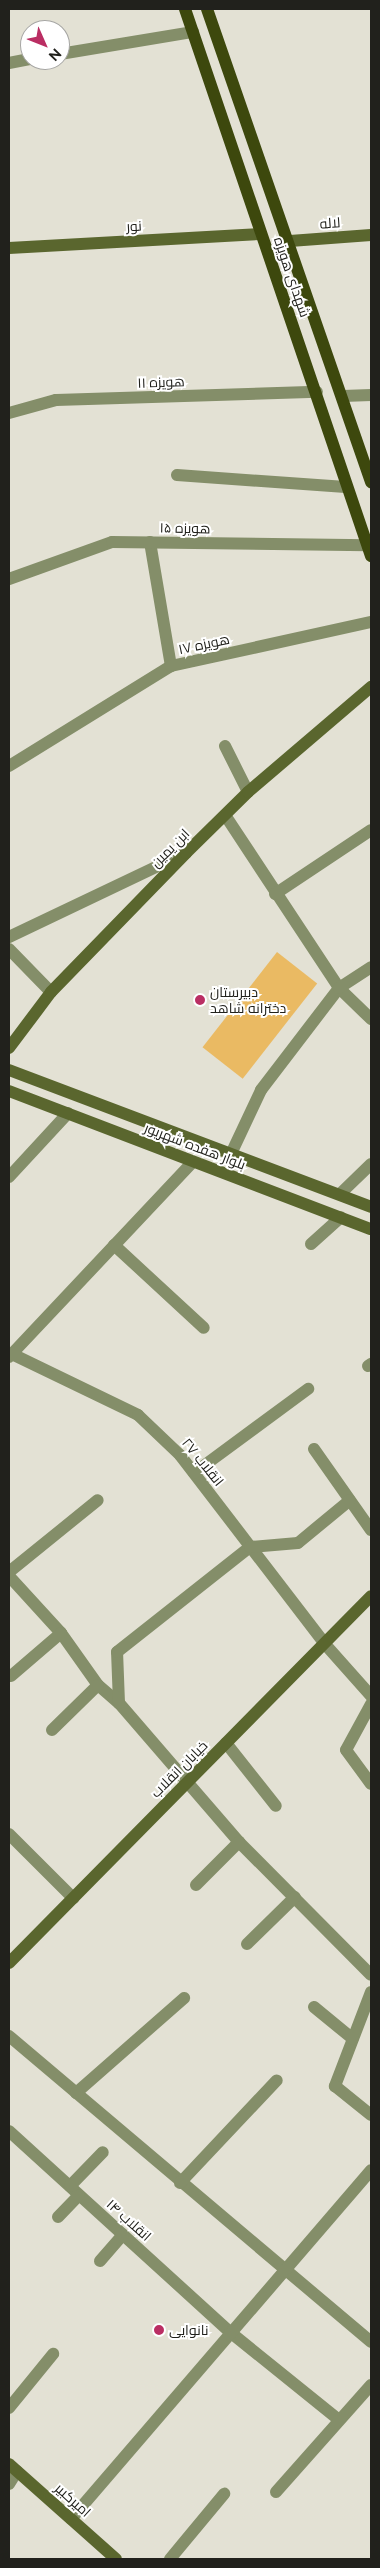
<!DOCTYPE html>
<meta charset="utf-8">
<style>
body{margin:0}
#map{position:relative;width:380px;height:2568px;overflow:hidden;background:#e3e1d4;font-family:Raleway,Cairo,sans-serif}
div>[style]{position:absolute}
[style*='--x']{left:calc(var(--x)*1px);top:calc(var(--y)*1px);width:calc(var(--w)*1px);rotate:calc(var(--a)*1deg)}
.building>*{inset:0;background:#eaba63;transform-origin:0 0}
.street>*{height:12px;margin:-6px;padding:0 6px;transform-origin:6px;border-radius:6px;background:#848e69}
.secondary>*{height:12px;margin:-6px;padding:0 6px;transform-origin:6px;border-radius:6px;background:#5a662e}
.primary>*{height:12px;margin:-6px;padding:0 6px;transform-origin:6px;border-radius:6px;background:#3d480d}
.dots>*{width:14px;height:14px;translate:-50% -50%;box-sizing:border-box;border:2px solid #fff;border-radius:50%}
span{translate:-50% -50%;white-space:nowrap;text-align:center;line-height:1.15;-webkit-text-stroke:4px #fff;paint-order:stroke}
.street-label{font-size:14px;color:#21211c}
.poi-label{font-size:14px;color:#21211c}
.left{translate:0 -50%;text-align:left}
.frame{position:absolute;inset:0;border:10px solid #21211c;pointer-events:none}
.north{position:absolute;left:20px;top:20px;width:50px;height:50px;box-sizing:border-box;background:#fff;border:1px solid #a6a6a4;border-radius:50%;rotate:134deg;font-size:14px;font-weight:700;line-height:20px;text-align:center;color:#21211c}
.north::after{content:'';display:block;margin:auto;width:18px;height:22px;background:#ba2e63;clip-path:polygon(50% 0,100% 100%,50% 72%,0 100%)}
</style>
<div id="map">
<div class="building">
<i style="left:277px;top:952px;width:51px;height:121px;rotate:38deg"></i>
</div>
<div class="street">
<i style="--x:60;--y:54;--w:135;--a:-9.4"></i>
<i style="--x:9;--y:63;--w:21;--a:-11"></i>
<i style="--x:343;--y:396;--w:28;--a:-2"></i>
<i style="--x:9;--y:413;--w:49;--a:-15.5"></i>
<i style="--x:56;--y:400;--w:261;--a:-1.8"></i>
<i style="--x:177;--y:475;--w:169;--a:4.1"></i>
<i style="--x:150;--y:542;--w:126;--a:80.4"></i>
<i style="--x:9;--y:579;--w:109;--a:-19.8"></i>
<i style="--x:112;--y:542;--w:256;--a:0.7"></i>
<i style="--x:225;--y:746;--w:51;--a:63.4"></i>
<i style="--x:9;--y:766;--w:190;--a:-31.7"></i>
<i style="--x:171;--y:666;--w:205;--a:-12.4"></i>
<i style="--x:225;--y:815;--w:207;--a:56.6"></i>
<i style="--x:339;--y:988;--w:45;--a:44.1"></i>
<i style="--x:275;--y:894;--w:115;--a:-33.7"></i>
<i style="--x:9;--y:937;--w:195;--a:-25.5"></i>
<i style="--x:9;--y:949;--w:60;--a:45.7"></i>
<i style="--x:230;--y:1156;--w:73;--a:-64.8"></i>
<i style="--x:261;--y:1090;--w:128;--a:-52.6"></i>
<i style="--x:339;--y:988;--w:38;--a:-33"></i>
<i style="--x:9;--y:1177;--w:87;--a:-47.3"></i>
<i style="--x:340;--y:1194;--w:43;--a:-44.1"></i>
<i style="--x:311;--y:1244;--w:40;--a:-42"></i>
<i style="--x:114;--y:1245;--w:122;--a:42.7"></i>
<i style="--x:12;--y:1354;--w:140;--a:25.8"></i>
<i style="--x:138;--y:1415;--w:58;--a:43.6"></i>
<i style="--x:180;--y:1455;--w:237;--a:52.5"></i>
<i style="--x:324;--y:1643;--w:71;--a:48.4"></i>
<i style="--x:9;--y:1357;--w:268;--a:-46.7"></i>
<i style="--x:368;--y:1366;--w:4;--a:-34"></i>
<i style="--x:314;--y:1449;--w:99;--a:54.9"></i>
<i style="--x:194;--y:1473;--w:142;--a:-36.4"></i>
<i style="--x:9;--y:1572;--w:114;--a:-39"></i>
<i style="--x:9;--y:1576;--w:77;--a:47.6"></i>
<i style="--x:61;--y:1633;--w:64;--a:54.6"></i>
<i style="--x:98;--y:1685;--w:28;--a:41"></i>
<i style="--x:119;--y:1703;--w:184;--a:49.2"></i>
<i style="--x:239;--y:1842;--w:187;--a:45.2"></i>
<i style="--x:11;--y:1676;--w:66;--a:-40.7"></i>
<i style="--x:119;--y:1703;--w:51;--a:-92.2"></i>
<i style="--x:117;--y:1652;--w:169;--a:-38.3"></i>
<i style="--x:250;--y:1547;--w:48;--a:-4.8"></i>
<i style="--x:298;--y:1543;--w:67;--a:-39.6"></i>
<i style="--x:371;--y:1704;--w:52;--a:118.5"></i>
<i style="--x:346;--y:1750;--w:42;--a:53.7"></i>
<i style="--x:52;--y:1730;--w:64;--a:-44.4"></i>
<i style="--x:226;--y:1743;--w:80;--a:51.6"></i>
<i style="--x:9;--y:1834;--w:91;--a:45"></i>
<i style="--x:196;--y:1885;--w:61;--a:-45"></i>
<i style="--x:247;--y:1944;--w:67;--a:-44.4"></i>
<i style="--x:371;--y:1992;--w:101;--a:111"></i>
<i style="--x:335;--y:2086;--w:46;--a:38.9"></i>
<i style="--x:314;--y:2007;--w:50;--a:39.4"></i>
<i style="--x:9;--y:2036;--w:474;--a:40.2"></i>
<i style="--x:76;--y:2093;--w:144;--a:-41.3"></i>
<i style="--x:9;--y:2131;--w:299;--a:42.3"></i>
<i style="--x:230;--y:2332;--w:140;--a:38.9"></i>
<i style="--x:180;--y:2183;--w:141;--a:-46.7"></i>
<i style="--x:70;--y:2186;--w:47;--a:-45.9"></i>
<i style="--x:58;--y:2217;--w:30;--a:-46"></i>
<i style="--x:100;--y:2261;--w:35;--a:-49"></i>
<i style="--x:9;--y:2408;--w:70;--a:-50.8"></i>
<i style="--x:9;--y:2484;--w:15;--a:-58"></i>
<i style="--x:276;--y:2492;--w:143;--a:-48.4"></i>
<i style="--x:71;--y:2519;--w:460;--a:-49.3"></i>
<i style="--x:170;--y:2559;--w:85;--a:-50.3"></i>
</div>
<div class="secondary">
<i style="--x:290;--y:241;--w:81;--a:-4.2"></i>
<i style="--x:9;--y:248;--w:252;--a:-3.2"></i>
<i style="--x:9;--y:1048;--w:70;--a:-53.1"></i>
<i style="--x:51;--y:992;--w:194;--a:-45.8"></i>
<i style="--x:186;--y:853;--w:87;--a:-44.5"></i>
<i style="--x:248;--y:792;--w:162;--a:-40.5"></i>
<i style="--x:9;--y:1070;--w:387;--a:20.7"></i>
<i style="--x:9;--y:1091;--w:387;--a:20.9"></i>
<i style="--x:9;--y:1963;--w:515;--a:-45.39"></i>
<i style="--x:9;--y:2464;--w:143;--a:41.6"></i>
</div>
<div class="primary">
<i style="--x:185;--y:9;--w:578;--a:71.22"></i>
<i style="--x:207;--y:9;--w:501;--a:70.88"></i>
</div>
<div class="dots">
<i style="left:200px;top:1000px;background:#ba2e63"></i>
<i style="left:159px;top:2330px;background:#ba2e63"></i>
</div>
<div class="street-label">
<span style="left:330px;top:223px;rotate:-4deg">لاله</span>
<span style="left:134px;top:226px;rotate:-3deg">نور</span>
<span style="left:292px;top:277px;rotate:71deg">شهدای هویزه</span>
<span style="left:161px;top:382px;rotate:-2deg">هویزه ۱۱</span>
<span style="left:185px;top:528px;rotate:1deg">هویزه ۱۵</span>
<span style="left:204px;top:644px;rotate:-12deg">هویزه ۱۷</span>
<span style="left:170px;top:848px;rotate:-45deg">ابن یمین</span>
<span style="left:195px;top:1146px;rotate:21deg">بلوار هفده شهریور</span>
<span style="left:203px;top:1462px;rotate:51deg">انقلاب ۲۷</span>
<span style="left:179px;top:1769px;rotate:-45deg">خیابان انقلاب</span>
<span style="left:129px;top:2220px;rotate:42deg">انقلاب ۱۴</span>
<span style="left:73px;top:2500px;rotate:42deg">امیرکبیر</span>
</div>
<div class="poi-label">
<span class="left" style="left:210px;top:1000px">دبیرستان<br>دخترانه شاهد</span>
<span class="left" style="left:169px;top:2330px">نانوایی</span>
</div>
<div class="frame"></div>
<div class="north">N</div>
</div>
